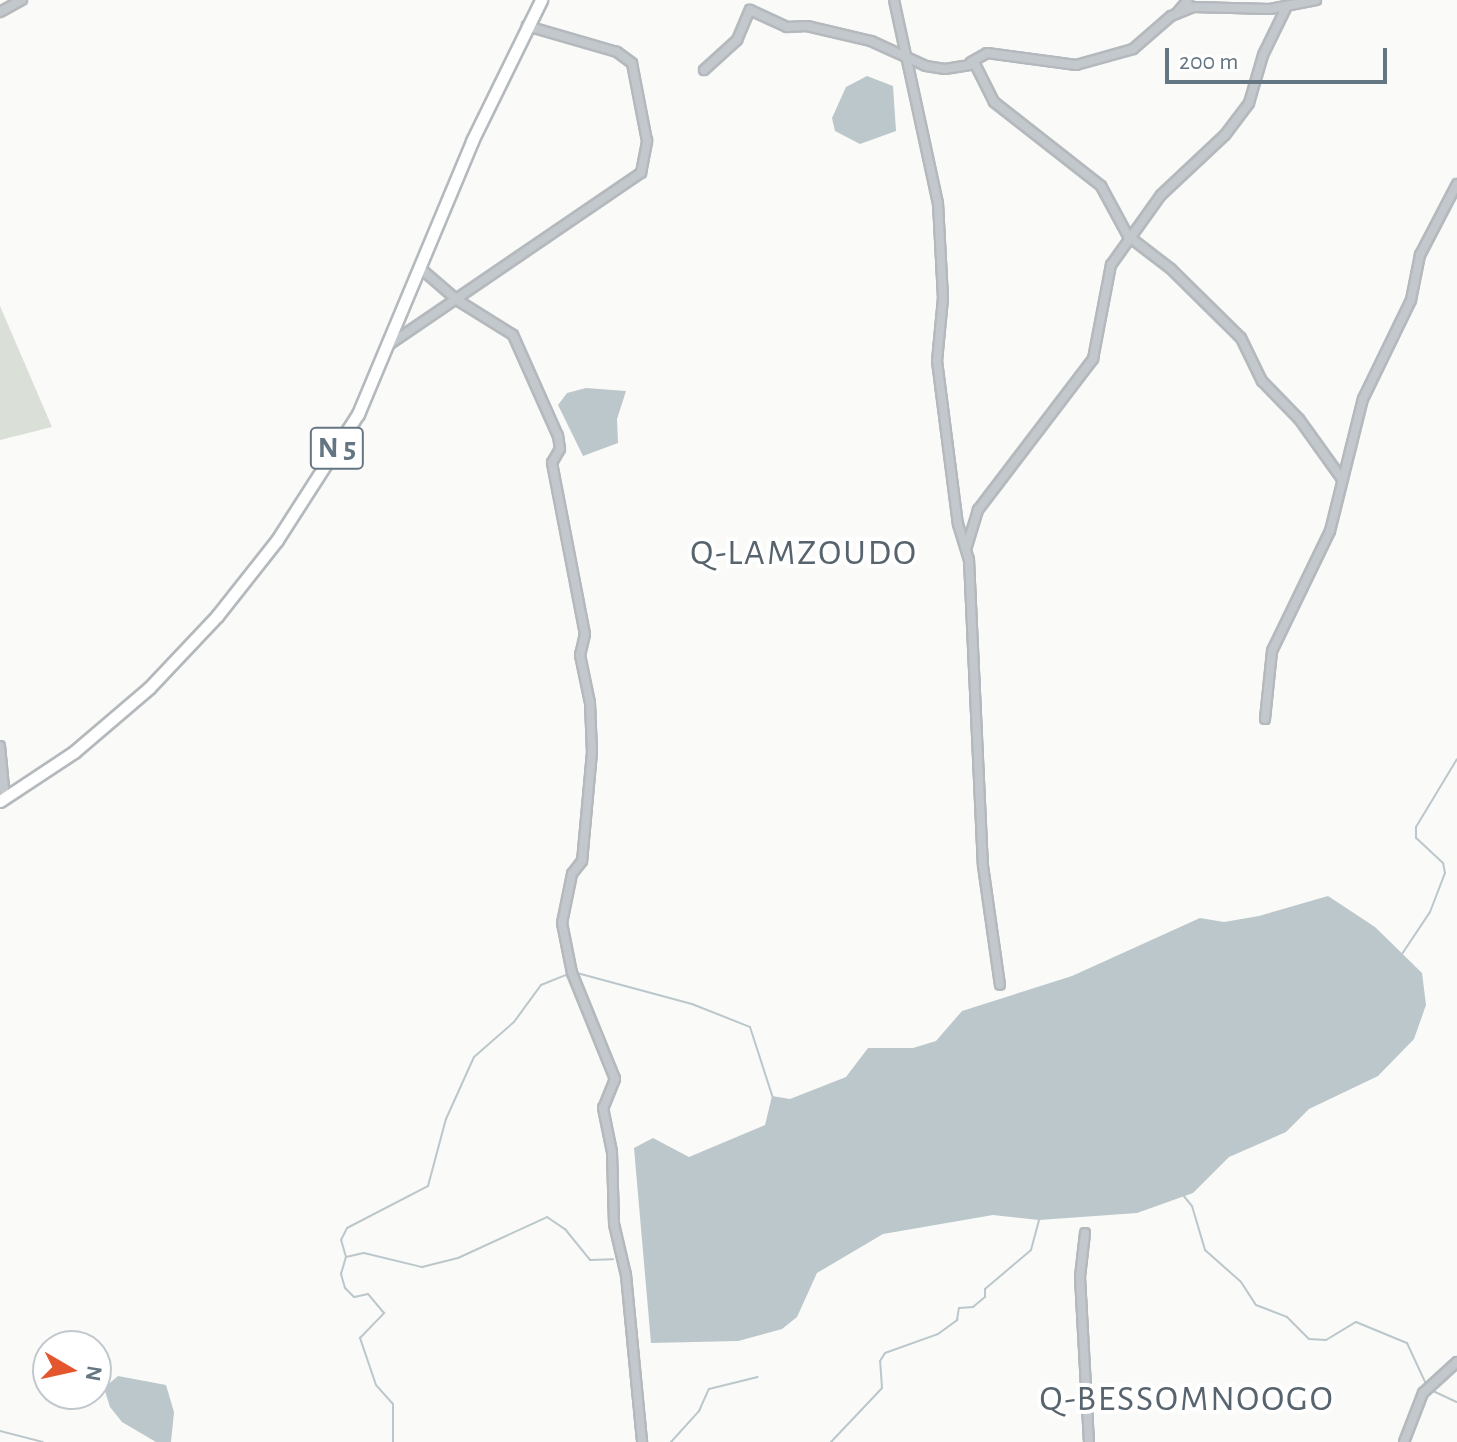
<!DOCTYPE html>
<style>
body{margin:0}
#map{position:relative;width:1457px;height:1442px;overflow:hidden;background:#fafaf8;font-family:"Alegreya Sans",sans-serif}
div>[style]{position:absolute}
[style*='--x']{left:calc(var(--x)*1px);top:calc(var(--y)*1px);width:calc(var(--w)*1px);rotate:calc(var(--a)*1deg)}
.green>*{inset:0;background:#dadfd7}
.water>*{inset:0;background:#bbc7cb}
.stream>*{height:2px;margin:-1px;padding:0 1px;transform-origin:1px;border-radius:1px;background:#bbc7cb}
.roads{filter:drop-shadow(2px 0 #b4b9bd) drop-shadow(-2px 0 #b4b9bd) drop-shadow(0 2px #b4b9bd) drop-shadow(0 -2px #b4b9bd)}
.minor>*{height:8px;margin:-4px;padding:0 4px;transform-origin:4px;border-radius:4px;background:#c3c8cc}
.highway>*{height:11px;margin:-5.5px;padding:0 5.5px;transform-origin:5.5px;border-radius:5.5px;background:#fff}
span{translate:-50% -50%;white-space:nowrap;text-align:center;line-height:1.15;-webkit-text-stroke:8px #fff;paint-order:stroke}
.shield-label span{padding:2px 6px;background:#fff;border:2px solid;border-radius:6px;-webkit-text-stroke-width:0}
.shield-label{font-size:30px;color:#657683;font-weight:700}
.quarter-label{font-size:36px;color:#57646e;letter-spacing:2px}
.north{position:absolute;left:32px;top:1330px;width:80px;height:80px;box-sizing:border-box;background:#fff;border:2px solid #c1c8cd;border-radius:50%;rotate:99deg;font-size:22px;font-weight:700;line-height:32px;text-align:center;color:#657683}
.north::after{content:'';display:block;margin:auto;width:28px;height:36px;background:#e4572e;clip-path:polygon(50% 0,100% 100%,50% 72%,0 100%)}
.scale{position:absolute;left:1165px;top:48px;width:222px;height:36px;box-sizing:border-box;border:4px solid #657683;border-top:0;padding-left:10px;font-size:24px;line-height:28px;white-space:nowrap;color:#657683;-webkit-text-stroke:6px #fff;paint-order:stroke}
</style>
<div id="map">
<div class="green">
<i style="clip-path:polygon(0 306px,52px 427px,0 440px)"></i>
</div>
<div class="water">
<i style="clip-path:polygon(867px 76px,893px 86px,896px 131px,860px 144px,835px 131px,832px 118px,846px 87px)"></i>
<i style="clip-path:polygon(586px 388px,626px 391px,617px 419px,618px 443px,583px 456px,558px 405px,567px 393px)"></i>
<i style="clip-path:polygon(1328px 896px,1375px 927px,1422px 973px,1426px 1005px,1414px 1039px,1378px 1076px,1309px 1109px,1286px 1132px,1229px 1157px,1193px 1193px,1137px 1213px,1039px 1220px,993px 1215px,883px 1234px,817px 1273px,797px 1317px,782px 1329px,738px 1341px,651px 1343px,634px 1148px,653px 1138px,689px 1157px,765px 1125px,772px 1096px,790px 1099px,846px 1077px,868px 1048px,913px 1048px,936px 1041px,962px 1011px,1072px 976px,1200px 918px,1224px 922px,1259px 916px)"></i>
<i style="clip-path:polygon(118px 1376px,166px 1385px,174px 1412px,171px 1442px,156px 1442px,122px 1422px,110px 1407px,104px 1388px)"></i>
</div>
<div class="stream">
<i style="--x:1402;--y:954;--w:50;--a:-56.3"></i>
<i style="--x:1430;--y:912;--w:42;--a:-69"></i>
<i style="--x:1445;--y:873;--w:10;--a:-101"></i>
<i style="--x:1443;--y:863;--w:37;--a:-137"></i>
<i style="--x:1416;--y:838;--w:11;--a:-90"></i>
<i style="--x:1416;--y:827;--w:79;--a:-58.9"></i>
<i style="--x:577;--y:973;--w:119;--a:15.1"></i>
<i style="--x:692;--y:1004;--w:62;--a:21.6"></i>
<i style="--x:750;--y:1027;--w:75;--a:72.1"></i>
<i style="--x:1183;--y:1195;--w:14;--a:51"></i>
<i style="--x:1192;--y:1206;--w:46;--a:73.5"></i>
<i style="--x:1205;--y:1250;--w:48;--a:41.6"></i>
<i style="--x:1241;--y:1282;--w:27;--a:57"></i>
<i style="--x:1256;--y:1305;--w:33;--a:21"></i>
<i style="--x:1287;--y:1317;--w:31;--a:45"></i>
<i style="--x:1309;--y:1339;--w:17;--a:3"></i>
<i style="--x:1326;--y:1340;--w:35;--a:-31"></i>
<i style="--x:1356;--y:1322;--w:55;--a:22.4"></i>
<i style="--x:1407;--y:1343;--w:45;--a:65.1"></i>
<i style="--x:346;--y:1257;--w:18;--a:-106"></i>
<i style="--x:341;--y:1240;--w:13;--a:-63"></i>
<i style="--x:347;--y:1228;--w:91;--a:-27.4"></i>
<i style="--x:428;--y:1186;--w:69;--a:-75"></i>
<i style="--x:446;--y:1119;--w:68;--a:-65.7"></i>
<i style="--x:474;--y:1057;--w:53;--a:-41.2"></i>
<i style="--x:514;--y:1022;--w:46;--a:-53.9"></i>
<i style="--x:541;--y:985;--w:31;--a:-22"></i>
<i style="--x:1433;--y:1391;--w:26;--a:25"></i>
<i style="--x:0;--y:1431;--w:44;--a:14.3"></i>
<i style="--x:393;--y:1442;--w:38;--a:-90"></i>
<i style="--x:393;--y:1404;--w:25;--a:-132"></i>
<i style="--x:376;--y:1385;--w:50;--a:-108.8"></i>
<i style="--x:360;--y:1338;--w:35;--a:-46"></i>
<i style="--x:384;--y:1313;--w:25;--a:-130"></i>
<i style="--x:368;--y:1294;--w:14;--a:168"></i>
<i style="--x:354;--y:1297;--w:13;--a:-135"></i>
<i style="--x:345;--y:1288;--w:15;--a:-106"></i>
<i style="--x:341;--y:1274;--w:18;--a:-74"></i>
<i style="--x:346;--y:1257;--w:18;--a:-13"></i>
<i style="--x:364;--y:1253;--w:60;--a:13.6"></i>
<i style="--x:422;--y:1267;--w:37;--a:-14"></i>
<i style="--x:458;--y:1258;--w:98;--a:-24.7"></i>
<i style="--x:547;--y:1217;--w:22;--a:34"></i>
<i style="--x:565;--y:1229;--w:40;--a:51"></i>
<i style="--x:590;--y:1260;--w:23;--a:-2"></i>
<i style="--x:671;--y:1442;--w:42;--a:-47.9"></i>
<i style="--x:699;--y:1411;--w:24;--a:-66"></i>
<i style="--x:709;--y:1389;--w:50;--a:-13.8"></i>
<i style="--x:831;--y:1442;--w:74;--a:-46.6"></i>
<i style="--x:882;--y:1388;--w:27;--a:-94"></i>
<i style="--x:880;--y:1361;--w:9;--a:-58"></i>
<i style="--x:885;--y:1353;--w:56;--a:-19.7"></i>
<i style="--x:938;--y:1334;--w:24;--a:-36"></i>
<i style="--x:957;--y:1320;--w:12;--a:-81"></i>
<i style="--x:959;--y:1308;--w:14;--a:-4"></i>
<i style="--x:973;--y:1307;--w:16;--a:-40"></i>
<i style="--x:985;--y:1297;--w:8;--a:-90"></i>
<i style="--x:985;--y:1289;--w:60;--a:-40.3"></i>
<i style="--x:1031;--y:1250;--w:31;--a:-75"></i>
</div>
<div class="roads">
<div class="minor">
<i style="--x:894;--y:0;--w:208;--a:77.8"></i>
<i style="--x:938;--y:203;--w:95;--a:87"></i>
<i style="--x:943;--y:298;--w:63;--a:95.4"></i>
<i style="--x:937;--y:361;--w:164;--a:82.7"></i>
<i style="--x:958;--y:524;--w:38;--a:73"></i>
<i style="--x:969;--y:560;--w:306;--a:87.4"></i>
<i style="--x:983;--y:866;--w:120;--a:81.9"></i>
<i style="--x:0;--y:12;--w:25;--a:-29"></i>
<i style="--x:1177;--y:13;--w:17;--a:-50"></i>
<i style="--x:971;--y:62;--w:18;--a:-29"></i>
<i style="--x:987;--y:53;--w:90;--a:7.7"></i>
<i style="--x:1076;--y:65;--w:59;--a:-15.7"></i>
<i style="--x:1133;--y:49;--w:50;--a:-41"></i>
<i style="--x:1171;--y:16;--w:24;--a:-22"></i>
<i style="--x:1193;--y:7;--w:77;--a:1.5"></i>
<i style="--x:1270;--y:9;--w:47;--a:-11.1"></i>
<i style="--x:704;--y:70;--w:45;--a:-42.3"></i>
<i style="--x:737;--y:40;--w:33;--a:-67"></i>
<i style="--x:750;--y:10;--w:41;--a:24.7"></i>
<i style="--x:787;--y:27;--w:20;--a:-3"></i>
<i style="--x:807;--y:26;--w:66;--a:13.2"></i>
<i style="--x:871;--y:41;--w:60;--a:24.4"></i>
<i style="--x:926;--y:66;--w:19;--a:9"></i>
<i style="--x:945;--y:69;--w:30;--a:-9"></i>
<i style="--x:975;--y:64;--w:42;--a:63.4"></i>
<i style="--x:994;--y:102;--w:136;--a:38.1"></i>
<i style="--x:1101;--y:186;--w:57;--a:61.6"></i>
<i style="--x:1128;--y:236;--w:54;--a:37.5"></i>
<i style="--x:1171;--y:269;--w:98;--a:44.6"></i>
<i style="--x:1241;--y:338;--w:48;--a:64"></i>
<i style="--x:1262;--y:381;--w:53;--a:45.8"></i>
<i style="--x:1299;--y:419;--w:74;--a:54.4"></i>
<i style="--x:420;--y:268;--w:49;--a:40.9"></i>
<i style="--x:457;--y:300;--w:66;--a:32"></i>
<i style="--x:513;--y:335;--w:111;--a:66"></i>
<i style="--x:558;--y:436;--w:13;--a:81"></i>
<i style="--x:560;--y:449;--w:16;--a:120"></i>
<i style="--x:552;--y:463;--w:174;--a:79.1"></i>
<i style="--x:585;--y:634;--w:22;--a:103"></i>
<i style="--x:580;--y:655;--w:49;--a:78.2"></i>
<i style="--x:590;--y:703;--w:49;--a:87.7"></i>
<i style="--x:592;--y:752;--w:109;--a:95.2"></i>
<i style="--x:582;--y:861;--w:16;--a:128"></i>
<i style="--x:572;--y:874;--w:50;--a:101.5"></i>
<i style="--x:562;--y:923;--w:51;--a:78.7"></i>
<i style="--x:572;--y:973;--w:114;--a:67.9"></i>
<i style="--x:615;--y:1079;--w:31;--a:112"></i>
<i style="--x:603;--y:1108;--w:45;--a:78.4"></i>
<i style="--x:612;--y:1152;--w:72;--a:88.4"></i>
<i style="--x:614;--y:1224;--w:52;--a:76.8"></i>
<i style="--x:626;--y:1275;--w:168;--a:84.5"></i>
<i style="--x:390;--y:344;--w:304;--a:-34.3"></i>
<i style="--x:641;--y:173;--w:33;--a:-79"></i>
<i style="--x:647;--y:141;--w:79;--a:-100.9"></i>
<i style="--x:632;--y:63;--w:19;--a:-144"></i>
<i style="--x:617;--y:52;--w:94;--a:-163.9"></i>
<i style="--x:967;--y:546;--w:38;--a:-73"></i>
<i style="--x:978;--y:510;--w:190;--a:-52.7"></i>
<i style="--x:1093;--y:359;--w:96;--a:-79.2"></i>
<i style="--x:1111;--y:265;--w:86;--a:-54.5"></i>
<i style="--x:1161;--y:195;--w:88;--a:-43.2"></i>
<i style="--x:1225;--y:135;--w:40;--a:-53"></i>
<i style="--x:1249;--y:103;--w:50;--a:-73.7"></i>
<i style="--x:1263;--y:55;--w:55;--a:-63.9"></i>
<i style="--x:1265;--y:719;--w:68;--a:-84.1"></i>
<i style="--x:1272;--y:651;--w:133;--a:-64.2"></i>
<i style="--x:1330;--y:531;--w:136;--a:-76"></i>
<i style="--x:1363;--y:399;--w:110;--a:-64.1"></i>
<i style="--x:1411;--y:300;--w:46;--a:-78.7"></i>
<i style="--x:1420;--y:255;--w:80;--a:-62.5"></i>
<i style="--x:0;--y:746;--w:52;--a:84.5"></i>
<i style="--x:1085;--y:1233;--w:44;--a:96.5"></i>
<i style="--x:1080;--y:1277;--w:165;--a:86.9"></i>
<i style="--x:1404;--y:1442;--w:53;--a:-68.8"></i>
<i style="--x:1423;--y:1393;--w:46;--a:-42.4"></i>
</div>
<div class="highway">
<i style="--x:0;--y:801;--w:89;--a:-33.5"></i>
<i style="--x:74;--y:752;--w:99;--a:-40.5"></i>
<i style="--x:149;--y:688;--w:99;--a:-46.6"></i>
<i style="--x:217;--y:616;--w:97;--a:-51.7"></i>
<i style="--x:277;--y:540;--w:150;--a:-57.3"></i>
<i style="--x:358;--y:414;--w:296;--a:-67.3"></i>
<i style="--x:472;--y:141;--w:157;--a:-63.9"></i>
</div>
</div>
<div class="shield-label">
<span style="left:337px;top:448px">N 5</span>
</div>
<div class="quarter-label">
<span style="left:804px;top:554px">Q-LAMZOUDO</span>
<span style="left:1187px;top:1400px">Q-BESSOMNOOGO</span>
</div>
<div class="north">N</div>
<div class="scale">200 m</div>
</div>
